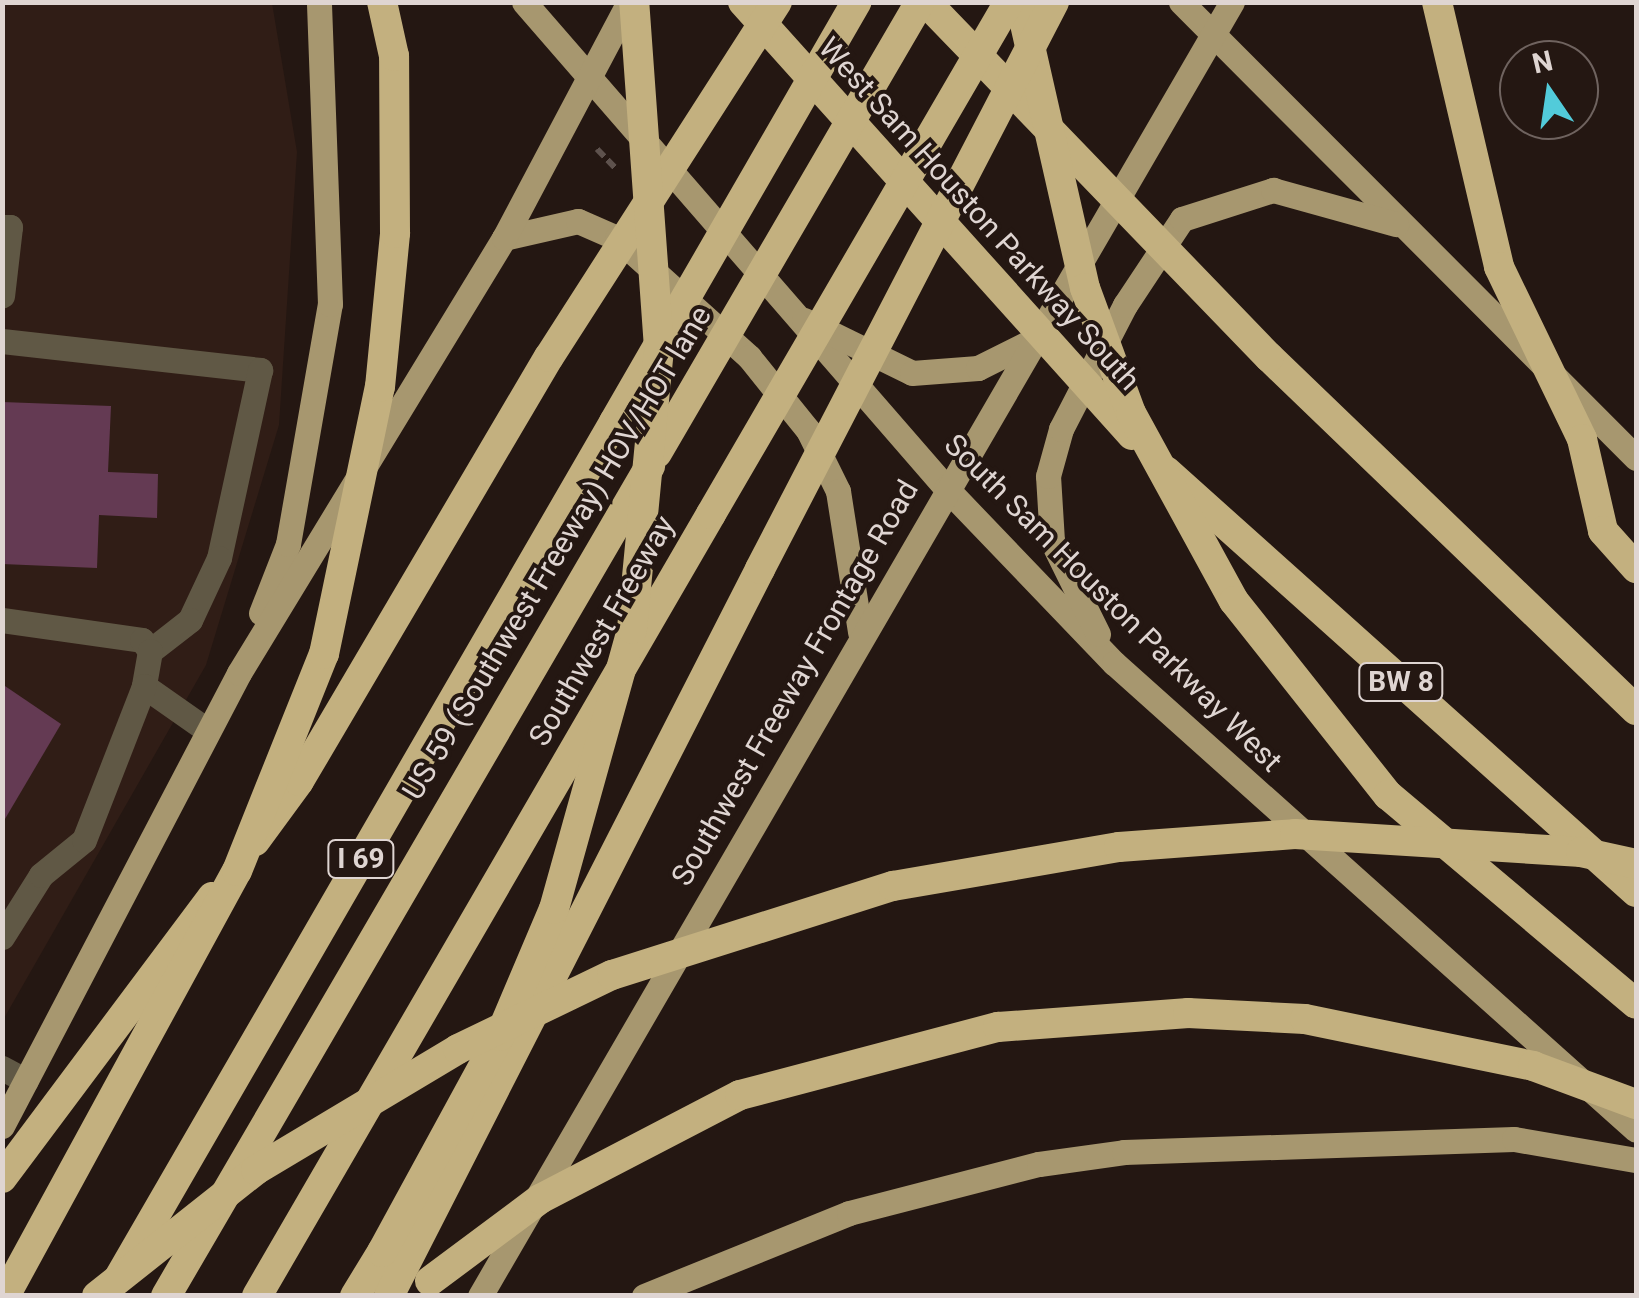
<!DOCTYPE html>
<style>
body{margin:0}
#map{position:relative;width:1639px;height:1298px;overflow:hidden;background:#241712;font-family:Roboto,sans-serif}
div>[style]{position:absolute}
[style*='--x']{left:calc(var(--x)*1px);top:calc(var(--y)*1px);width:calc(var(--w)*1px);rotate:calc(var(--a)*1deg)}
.built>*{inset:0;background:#301d16}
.building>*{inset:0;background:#643a53}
.path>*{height:6px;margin-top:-3px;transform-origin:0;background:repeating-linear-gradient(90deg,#5e524d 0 10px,transparent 0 15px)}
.minor>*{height:25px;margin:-12.5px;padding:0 12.5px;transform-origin:12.5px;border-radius:12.5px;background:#605845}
.major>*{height:25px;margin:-12.5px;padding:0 12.5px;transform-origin:12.5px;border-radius:12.5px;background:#a7976f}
.highway>*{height:30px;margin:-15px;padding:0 15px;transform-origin:15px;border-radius:15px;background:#c3b07f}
.highway-bridge>*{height:30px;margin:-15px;padding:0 15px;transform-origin:15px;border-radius:15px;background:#c3b07f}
span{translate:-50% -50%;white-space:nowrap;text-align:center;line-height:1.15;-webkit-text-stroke:8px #241712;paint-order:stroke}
.shield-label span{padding:2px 8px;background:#241712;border:2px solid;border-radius:8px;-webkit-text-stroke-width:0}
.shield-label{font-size:28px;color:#dfd5d2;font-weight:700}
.street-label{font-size:30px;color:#dfd5d2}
.frame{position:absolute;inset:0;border:5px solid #dfd5d2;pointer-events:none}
.north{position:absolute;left:1499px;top:40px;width:100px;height:100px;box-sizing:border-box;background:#241712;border:2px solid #6f635f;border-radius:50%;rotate:347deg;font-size:28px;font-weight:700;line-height:40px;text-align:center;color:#dfd5d2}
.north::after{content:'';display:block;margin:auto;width:35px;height:45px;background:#52cbda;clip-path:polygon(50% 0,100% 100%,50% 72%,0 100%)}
</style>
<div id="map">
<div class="built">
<i style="clip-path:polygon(3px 3px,272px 3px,297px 152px,279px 425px,206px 665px,3px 1020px)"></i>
</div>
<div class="building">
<i style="clip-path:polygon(2px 402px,111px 406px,108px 472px,158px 474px,157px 518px,99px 515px,97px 568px,2px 564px)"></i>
<i style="clip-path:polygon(2px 684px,61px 724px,2px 824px)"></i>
</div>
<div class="path">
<i style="--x:597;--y:149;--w:29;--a:46"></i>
</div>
<div class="minor">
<i style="--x:2;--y:227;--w:8;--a:0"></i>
<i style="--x:10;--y:227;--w:69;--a:96.6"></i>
<i style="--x:2;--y:341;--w:260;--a:6.4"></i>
<i style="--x:260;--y:370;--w:192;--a:102.3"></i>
<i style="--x:219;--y:558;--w:68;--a:115.1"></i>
<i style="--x:190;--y:620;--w:51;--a:142.2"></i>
<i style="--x:2;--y:620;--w:141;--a:8.1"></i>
<i style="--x:142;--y:640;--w:14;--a:54"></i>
<i style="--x:150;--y:651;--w:36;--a:100"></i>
<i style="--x:144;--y:686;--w:78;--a:35.1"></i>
<i style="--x:2;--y:937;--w:73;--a:-57.8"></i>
<i style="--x:41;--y:875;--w:55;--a:-39.1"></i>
<i style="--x:84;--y:840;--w:165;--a:-68.7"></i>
<i style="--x:2;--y:1068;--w:27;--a:28"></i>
</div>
<div class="major">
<i style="--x:524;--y:2;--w:644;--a:49.03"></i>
<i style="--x:946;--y:488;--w:243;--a:46.2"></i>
<i style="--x:1114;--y:663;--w:700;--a:41.82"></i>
<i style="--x:1181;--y:2;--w:644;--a:45.06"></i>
<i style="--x:504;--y:238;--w:76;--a:-12.9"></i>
<i style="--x:578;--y:221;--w:43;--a:23.6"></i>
<i style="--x:617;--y:238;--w:178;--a:42"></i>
<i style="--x:749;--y:357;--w:94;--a:51.1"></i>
<i style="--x:808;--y:430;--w:68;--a:63.8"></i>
<i style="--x:838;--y:491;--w:143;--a:81.1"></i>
<i style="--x:804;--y:320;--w:120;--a:26.1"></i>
<i style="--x:912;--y:373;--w:66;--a:-4.3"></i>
<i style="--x:978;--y:368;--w:58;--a:-26.6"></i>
<i style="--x:261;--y:613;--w:74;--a:-68.6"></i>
<i style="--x:288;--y:544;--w:244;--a:-80.1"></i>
<i style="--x:330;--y:304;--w:302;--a:-92.1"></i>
<i style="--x:1098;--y:634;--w:104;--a:-116.3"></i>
<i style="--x:1052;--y:541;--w:65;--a:-93.5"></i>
<i style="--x:1048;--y:476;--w:49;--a:-74.5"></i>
<i style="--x:1061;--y:429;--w:140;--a:-62.7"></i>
<i style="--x:1125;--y:305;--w:103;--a:-56.5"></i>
<i style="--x:1182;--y:219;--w:96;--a:-17.7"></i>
<i style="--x:1273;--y:190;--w:128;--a:15.5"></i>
<i style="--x:2;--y:1126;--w:511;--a:-62.38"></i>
<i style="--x:239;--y:673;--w:509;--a:-58.65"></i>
<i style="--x:504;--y:238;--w:267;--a:-62.1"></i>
<i style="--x:480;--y:1296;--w:1497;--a:-59.84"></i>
<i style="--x:644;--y:1296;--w:221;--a:-22"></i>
<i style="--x:849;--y:1213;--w:196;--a:-14.5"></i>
<i style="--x:1039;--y:1164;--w:86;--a:-8"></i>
<i style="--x:1124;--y:1152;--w:390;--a:-1.9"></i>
<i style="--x:1514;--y:1139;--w:124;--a:9.8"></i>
</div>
<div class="highway">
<i style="--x:1269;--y:357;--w:509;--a:43.89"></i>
<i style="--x:1166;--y:471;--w:631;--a:41.85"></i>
<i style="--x:255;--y:841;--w:74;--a:-53.7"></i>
<i style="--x:299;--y:781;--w:492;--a:-59.5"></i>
<i style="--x:2;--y:1178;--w:351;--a:-53.2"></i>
<i style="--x:120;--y:1276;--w:987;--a:-59.95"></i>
<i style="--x:166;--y:1296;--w:961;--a:-59.75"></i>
<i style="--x:257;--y:1296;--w:904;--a:-59.86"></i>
<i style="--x:355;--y:1296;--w:52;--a:-58.5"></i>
<i style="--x:389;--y:1296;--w:816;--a:-62.96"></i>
</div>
<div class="highway-bridge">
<i style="--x:743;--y:2;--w:582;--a:48.06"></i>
<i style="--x:926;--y:2;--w:494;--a:46"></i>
<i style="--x:1020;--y:2;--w:293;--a:77.2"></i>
<i style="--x:1085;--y:288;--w:133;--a:69.8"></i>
<i style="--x:1131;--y:413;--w:214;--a:61.3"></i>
<i style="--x:1234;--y:601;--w:248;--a:51.6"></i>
<i style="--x:1388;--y:795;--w:324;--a:40.1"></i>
<i style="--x:1437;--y:2;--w:272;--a:76.8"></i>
<i style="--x:1499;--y:267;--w:191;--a:64.2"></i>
<i style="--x:1582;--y:439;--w:94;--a:77.1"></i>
<i style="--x:1603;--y:531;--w:50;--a:48.3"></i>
<i style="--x:549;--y:357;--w:422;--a:-57.3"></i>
<i style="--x:614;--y:422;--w:485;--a:-60"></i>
<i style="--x:657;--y:453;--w:522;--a:-59.75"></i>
<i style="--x:711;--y:514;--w:592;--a:-59.8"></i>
<i style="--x:760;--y:569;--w:639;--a:-62.59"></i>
<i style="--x:382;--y:1252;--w:246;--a:-61.4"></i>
<i style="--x:500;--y:1036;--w:138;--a:-67"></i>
<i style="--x:554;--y:909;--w:291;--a:-74.4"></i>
<i style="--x:632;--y:629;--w:282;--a:-84.5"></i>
<i style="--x:659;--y:348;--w:347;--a:-94.1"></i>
<i style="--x:430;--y:1281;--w:137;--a:-36.7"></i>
<i style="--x:540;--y:1199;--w:225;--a:-27.5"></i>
<i style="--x:740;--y:1095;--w:267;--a:-14.8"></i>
<i style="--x:998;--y:1027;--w:191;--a:-4.2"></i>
<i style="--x:1188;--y:1013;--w:117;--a:2.9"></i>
<i style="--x:1305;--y:1019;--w:233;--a:11.6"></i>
<i style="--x:1533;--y:1066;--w:110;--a:20.3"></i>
<i style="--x:5;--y:1296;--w:484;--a:-61.4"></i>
<i style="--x:237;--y:871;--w:234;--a:-68.2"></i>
<i style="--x:324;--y:654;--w:273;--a:-78.2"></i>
<i style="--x:380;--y:387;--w:155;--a:-84.4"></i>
<i style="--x:395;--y:233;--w:177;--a:-90.3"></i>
<i style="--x:394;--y:56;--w:55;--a:-102.5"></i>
<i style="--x:97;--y:1296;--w:203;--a:-38.4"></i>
<i style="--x:256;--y:1170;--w:235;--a:-30.9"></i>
<i style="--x:458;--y:1049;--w:171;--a:-25.7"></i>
<i style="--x:612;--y:975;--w:295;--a:-17.6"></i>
<i style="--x:893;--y:886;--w:229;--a:-9.8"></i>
<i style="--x:1119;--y:847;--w:176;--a:-4.2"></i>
<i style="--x:1295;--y:834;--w:287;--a:3.6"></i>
<i style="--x:1581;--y:852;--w:56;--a:12.3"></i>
</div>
<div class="shield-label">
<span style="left:1401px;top:682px">BW 8</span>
<span style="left:361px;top:859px">I 69</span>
</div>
<div class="street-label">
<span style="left:979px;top:214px;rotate:48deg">West Sam Houston Parkway South</span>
<span style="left:557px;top:553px;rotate:-59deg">US 59 (Southwest Freeway) HOV/HOT lane</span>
<span style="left:1113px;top:603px;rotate:45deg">South Sam Houston Parkway West</span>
<span style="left:602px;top:631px;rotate:-60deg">Southwest Freeway</span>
<span style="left:795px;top:683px;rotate:-60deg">Southwest Freeway Frontage Road</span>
</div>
<div class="frame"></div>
<div class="north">N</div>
</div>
